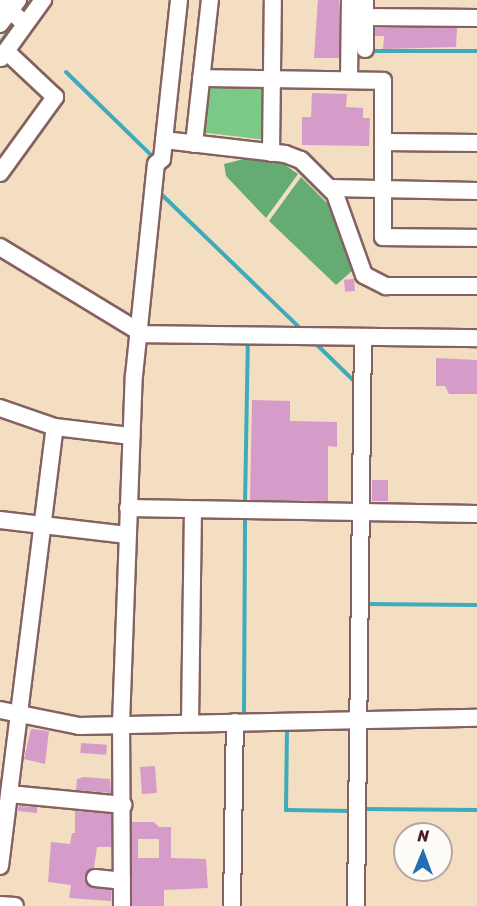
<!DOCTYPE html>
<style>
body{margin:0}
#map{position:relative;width:477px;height:906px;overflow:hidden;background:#f3dec2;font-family:Sriracha,sans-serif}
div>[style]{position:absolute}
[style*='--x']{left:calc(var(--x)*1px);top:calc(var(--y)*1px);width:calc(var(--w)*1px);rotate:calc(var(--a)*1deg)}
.green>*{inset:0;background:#7bc887}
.forest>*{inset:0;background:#64ac74}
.stream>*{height:4px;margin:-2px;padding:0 2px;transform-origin:2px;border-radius:2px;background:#3dabbb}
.building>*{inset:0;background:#d69cc9;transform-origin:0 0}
.roads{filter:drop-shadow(2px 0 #856260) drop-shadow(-2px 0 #856260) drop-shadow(0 2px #856260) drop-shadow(0 -2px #856260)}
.minor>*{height:16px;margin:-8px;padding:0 8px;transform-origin:8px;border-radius:8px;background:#fff}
span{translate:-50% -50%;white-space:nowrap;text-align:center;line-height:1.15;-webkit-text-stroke:5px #fdfcf7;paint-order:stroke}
.north{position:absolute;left:393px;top:822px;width:60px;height:60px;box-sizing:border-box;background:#fdfcf7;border:2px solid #b5a4a5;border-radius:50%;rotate:1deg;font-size:16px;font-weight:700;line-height:24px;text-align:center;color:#4a1f2b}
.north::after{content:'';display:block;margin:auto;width:21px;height:27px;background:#1f6fb2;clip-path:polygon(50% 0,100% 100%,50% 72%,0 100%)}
</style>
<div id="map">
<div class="green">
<i style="clip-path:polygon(265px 82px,267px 140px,199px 132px,204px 85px)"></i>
</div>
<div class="forest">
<i style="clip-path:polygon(248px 158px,278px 160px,298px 174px,266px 218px,226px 176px,224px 164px)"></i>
<i style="clip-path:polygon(301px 177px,335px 211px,353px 270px,336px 285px,269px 221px)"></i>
</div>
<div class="stream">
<i style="--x:20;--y:16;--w:19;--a:-54"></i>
<i style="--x:0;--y:43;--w:26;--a:-53"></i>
<i style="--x:371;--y:51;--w:106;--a:0"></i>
<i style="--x:66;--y:72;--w:119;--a:44.3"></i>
<i style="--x:158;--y:191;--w:200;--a:44"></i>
<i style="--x:313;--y:341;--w:62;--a:44.3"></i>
<i style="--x:245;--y:505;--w:164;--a:-89"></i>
<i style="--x:365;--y:604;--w:112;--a:0.5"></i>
<i style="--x:244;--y:716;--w:199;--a:-89.7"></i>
<i style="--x:287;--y:727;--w:83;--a:90.7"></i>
<i style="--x:286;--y:810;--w:66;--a:0.9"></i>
<i style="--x:363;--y:809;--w:114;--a:0.5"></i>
</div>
<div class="building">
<i style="clip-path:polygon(318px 0,339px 0,339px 58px,314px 58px)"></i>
<i style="clip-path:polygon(375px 28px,457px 28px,456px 47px,383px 49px,384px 36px,375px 36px)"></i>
<i style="clip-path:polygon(312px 93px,347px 94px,346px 107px,363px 108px,363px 118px,370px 118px,369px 146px,302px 145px,302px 117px,311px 117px)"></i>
<i style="left:354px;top:279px;width:12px;height:10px;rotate:85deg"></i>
<i style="clip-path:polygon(436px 358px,477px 360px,477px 394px,449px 394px,445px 386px,436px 386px)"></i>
<i style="clip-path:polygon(252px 400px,290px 401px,290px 421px,337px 422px,337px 447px,328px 446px,328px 501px,250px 500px)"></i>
<i style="left:372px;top:480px;width:16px;height:21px"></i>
<i style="clip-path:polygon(31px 729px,49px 731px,45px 764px,24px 759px)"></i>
<i style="left:81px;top:743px;width:26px;height:10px;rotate:4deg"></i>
<i style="left:155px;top:766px;width:27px;height:15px;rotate:86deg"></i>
<i style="clip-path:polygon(84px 777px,110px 779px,111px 793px,76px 790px,77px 779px)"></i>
<i style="clip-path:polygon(19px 806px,37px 807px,37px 813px,18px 811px)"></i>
<i style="clip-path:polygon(75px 811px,111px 814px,111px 847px,97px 847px,94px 868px,85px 877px,89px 887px,111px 890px,111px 901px,69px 898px,71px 885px,48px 882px,51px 842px,70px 844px,72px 833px,75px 833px)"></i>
<i style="clip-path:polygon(evenodd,132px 822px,154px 822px,159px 827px,171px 827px,171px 858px,206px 859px,208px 888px,164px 890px,164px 906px,132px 906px,132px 822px,138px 839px,159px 839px,159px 858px,138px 858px,138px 839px)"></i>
</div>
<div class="roads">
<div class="minor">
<i style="--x:0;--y:2;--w:33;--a:41"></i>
<i style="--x:365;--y:17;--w:112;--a:0.5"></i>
<i style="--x:0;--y:24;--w:30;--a:-53"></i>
<i style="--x:365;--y:49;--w:49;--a:-90"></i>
<i style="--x:1;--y:58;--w:72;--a:-54.1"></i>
<i style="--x:201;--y:78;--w:182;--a:0.9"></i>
<i style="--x:383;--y:81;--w:156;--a:90"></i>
<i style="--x:383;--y:237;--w:94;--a:0.6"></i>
<i style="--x:349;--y:80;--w:80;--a:-89.3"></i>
<i style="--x:164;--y:140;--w:122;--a:6.6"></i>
<i style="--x:285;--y:154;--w:17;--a:21"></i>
<i style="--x:301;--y:160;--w:48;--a:45"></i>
<i style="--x:335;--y:194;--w:86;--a:70.3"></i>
<i style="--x:364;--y:275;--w:25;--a:27"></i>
<i style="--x:386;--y:286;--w:91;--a:0"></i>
<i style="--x:383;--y:142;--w:94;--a:0.6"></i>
<i style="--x:194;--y:144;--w:145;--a:-83.7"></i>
<i style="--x:271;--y:153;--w:153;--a:-89.3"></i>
<i style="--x:0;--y:173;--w:94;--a:-54.1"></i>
<i style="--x:55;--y:97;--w:67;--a:-136.8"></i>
<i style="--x:330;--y:188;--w:147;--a:1.2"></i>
<i style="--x:0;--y:247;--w:162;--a:31.3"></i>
<i style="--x:138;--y:334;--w:339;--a:0.7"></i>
<i style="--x:0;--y:408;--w:58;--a:19.1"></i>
<i style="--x:55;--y:427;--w:77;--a:6.8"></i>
<i style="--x:128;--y:508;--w:349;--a:1"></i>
<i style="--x:0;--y:520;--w:128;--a:6.7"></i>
<i style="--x:0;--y:710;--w:81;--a:11.4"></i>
<i style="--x:79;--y:726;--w:398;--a:-1.2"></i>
<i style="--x:190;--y:723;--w:213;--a:-89.2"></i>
<i style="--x:9;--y:794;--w:115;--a:5.5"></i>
<i style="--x:0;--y:866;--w:442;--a:-82.9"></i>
<i style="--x:95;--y:878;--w:27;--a:6"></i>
<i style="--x:0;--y:905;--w:15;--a:4"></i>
<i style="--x:122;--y:906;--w:182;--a:-90.3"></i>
<i style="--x:121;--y:724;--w:348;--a:-87.9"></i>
<i style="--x:134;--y:376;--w:213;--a:-84.1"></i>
<i style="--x:156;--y:164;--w:8;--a:-40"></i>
<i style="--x:162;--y:159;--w:160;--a:-83.9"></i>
<i style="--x:232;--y:906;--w:184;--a:-89.1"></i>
<i style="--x:356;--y:906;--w:569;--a:-89.3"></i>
</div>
</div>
<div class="north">N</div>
</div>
